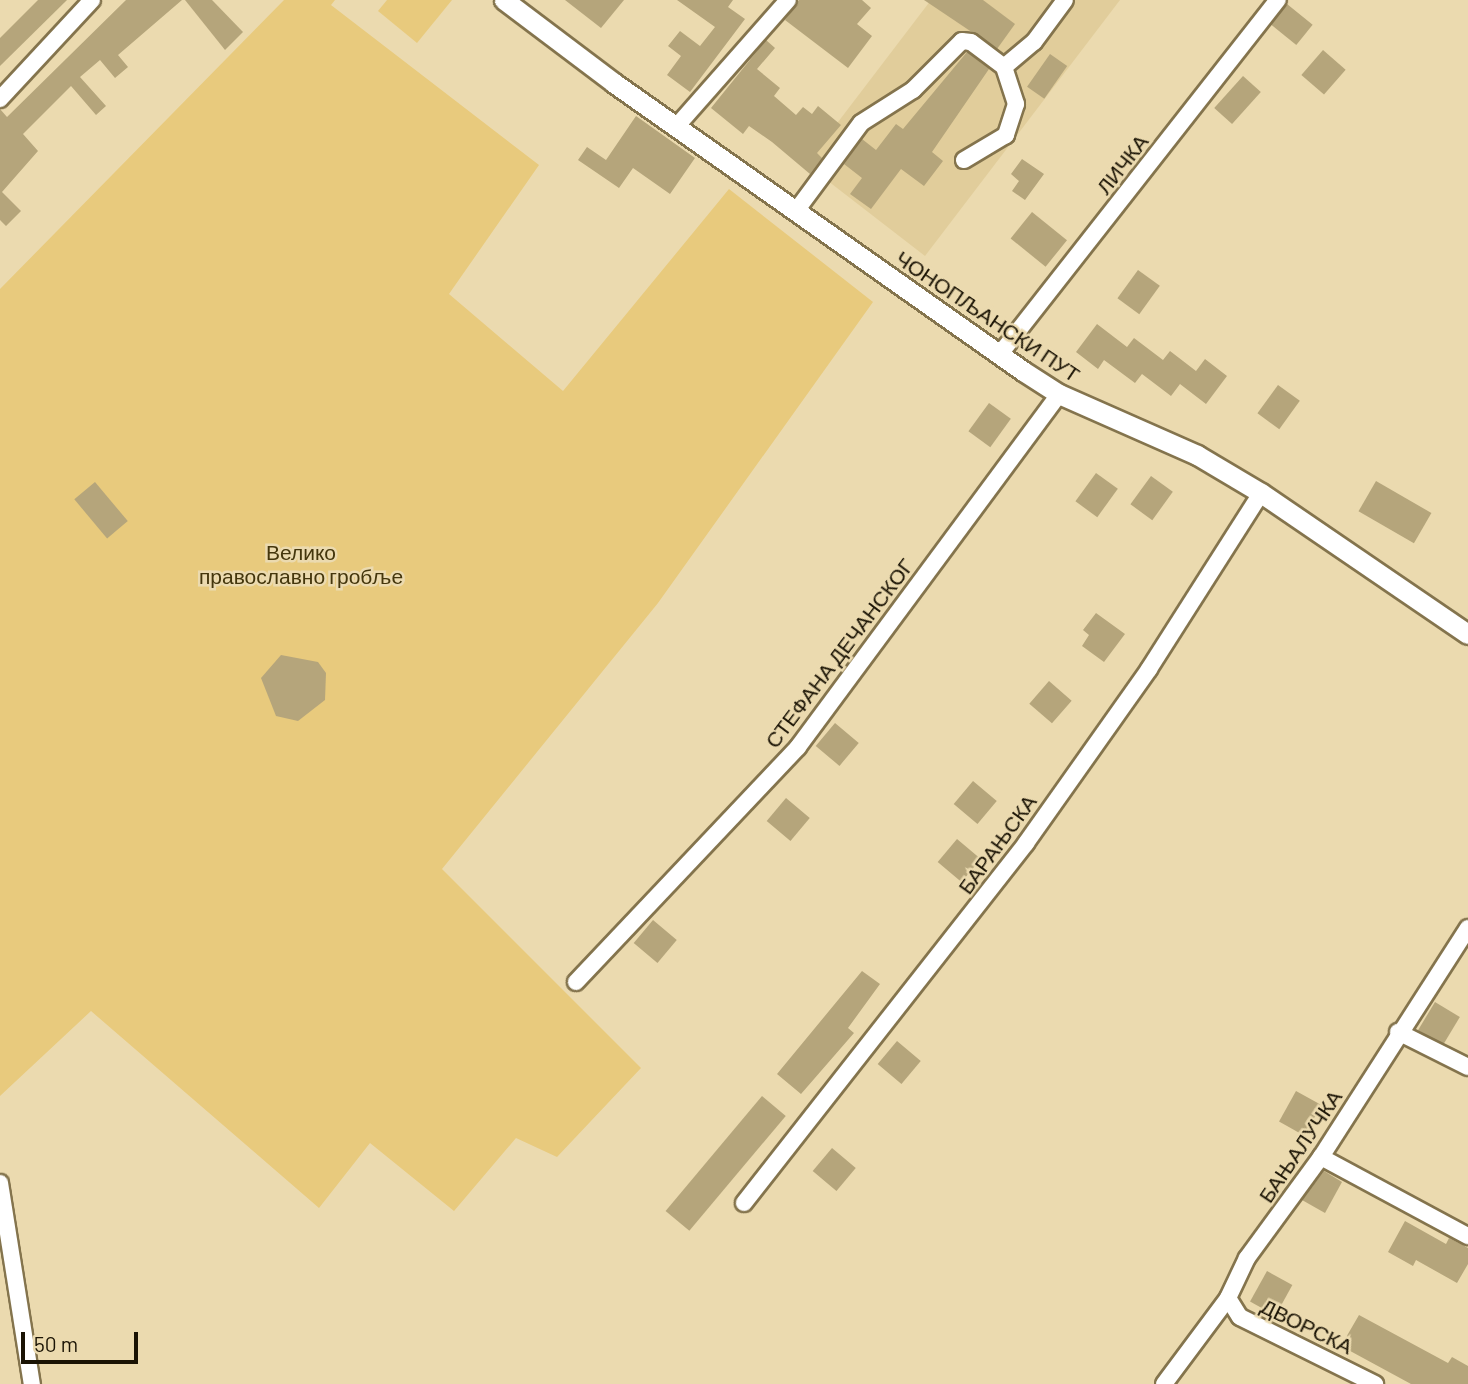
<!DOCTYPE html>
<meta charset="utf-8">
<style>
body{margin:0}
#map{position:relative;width:1468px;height:1384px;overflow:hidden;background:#ebdaaf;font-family:Barlow,sans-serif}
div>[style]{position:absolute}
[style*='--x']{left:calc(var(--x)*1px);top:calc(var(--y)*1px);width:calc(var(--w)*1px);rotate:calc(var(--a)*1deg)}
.built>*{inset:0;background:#e1cd9b}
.green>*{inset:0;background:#e8ca7d}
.building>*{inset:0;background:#b5a57b;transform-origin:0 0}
.roads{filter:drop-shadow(2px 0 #84744d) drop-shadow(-2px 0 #84744d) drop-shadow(0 2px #84744d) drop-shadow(0 -2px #84744d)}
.minor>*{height:16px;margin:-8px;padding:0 8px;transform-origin:8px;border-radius:8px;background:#fff}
.tertiary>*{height:19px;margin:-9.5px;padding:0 9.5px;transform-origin:9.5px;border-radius:9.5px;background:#fff}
span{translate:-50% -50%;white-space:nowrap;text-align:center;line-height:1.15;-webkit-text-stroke:5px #ebdaaf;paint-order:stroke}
.street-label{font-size:21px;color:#1a1304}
.park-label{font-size:21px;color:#44360c}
.scale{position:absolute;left:21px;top:1332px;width:117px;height:32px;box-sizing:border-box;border:4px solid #1a1304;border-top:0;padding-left:9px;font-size:21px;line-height:24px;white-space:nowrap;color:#1a1304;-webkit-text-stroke:5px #ebdaaf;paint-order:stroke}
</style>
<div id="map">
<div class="built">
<i style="clip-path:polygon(931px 0,1120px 0,925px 256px,806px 164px)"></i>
</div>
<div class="green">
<i style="clip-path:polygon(284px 0,335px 0,331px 5px,539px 165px,449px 294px,563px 391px,729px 189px,873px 302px,658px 603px,442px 869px,641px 1068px,557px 1157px,516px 1138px,454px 1211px,370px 1143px,319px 1208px,91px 1011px,0 1096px,0 289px)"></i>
<i style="clip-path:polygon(387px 0,452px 0,417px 43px,378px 11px)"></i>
</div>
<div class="building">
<i style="clip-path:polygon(38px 0,67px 0,0 66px,0 38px)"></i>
<i style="clip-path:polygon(126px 0,182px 0,118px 55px,128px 67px,115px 78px,100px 60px,80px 77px,106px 106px,96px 115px,71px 86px,23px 134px,38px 151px,2px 192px,21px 211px,6px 226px,0 220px,0 109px,7px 117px)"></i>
<i style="clip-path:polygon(185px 0,212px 0,243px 32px,225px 50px)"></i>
<i style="clip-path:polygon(565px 0,624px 0,601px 28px)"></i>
<i style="clip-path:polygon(677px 0,733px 0,728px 7px,745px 19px,690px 92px,667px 75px,681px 56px,668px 46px,680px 31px,700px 46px,715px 27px)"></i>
<i style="clip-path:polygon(799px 0,862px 0,871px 8px,857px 24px,872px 36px,848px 68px,785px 20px)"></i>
<i style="clip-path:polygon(924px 0,983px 0,1015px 24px,997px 49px)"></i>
<i style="left:1287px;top:4px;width:33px;height:26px;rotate:39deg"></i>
<i style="clip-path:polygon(766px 40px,775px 48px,757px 69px,780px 88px,774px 96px,796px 115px,803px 107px,812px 114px,818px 106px,841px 125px,817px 153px,822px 158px,810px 174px,772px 142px,749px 126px,743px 134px,711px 108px)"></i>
<i style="left:1323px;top:50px;width:30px;height:33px;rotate:41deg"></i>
<i style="clip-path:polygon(967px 52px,989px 69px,932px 152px,943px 161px,924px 186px,901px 169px,871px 209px,850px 194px,862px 178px,844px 164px,862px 139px,876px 150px,896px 124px,903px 129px)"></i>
<i style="left:1050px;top:54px;width:21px;height:40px;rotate:35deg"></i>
<i style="left:1243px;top:76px;width:24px;height:43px;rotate:42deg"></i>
<i style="clip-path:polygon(636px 116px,695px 158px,670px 194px,633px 168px,619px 188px,578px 160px,587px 147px,606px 160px)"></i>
<i style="clip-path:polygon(1022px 159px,1044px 174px,1025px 200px,1012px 191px,1019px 181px,1011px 174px)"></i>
<i style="left:1032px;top:212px;width:45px;height:34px;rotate:39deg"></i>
<i style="left:1138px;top:270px;width:27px;height:35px;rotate:36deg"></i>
<i style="clip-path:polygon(1097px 324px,1127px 347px,1134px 338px,1163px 360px,1170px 351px,1196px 371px,1205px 359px,1227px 376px,1206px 404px,1180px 384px,1171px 396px,1142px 374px,1135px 383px,1104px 360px,1098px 369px,1076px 352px)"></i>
<i style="left:1278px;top:385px;width:27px;height:35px;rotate:36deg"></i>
<i style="left:989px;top:403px;width:27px;height:35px;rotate:36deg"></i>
<i style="left:1096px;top:473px;width:27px;height:35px;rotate:36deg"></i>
<i style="left:1151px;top:476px;width:27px;height:35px;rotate:36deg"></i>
<i style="left:1376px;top:481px;width:64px;height:35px;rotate:30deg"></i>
<i style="left:95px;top:482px;width:51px;height:27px;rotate:50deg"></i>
<i style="clip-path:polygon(1096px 613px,1125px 634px,1104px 662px,1082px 646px,1089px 635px,1083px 630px)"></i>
<i style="clip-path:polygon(281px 655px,318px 662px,326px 673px,325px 700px,298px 721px,276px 716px,261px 678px)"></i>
<i style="left:1049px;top:681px;width:30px;height:30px;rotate:41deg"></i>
<i style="left:835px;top:723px;width:31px;height:30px;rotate:40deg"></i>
<i style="left:973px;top:781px;width:31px;height:30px;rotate:40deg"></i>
<i style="left:786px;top:798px;width:31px;height:30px;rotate:40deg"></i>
<i style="left:957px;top:839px;width:31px;height:30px;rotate:40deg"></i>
<i style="left:653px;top:920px;width:31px;height:30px;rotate:40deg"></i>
<i style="clip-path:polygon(862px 971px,880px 984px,848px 1028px,854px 1033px,801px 1094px,777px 1074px)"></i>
<i style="left:1435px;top:1002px;width:29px;height:33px;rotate:31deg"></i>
<i style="left:897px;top:1041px;width:31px;height:30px;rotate:40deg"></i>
<i style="left:1296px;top:1091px;width:29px;height:35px;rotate:29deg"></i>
<i style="left:762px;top:1096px;width:31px;height:150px;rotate:40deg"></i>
<i style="left:832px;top:1148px;width:31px;height:30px;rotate:40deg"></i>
<i style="clip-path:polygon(1324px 1171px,1342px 1182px,1325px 1213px,1302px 1200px)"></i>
<i style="clip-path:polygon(1405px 1221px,1446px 1244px,1449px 1238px,1468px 1248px,1468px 1264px,1457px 1283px,1416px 1260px,1413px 1266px,1388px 1252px)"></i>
<i style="left:1267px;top:1271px;width:29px;height:35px;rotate:29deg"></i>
<i style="clip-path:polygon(1359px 1315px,1448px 1363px,1452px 1357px,1468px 1366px,1468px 1384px,1411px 1384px,1341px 1346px)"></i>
</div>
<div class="roads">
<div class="minor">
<i style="--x:1004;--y:67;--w:39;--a:-40"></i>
<i style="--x:1034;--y:42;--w:52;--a:-53.6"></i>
<i style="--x:0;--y:99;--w:135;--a:-47.1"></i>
<i style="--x:676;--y:127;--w:169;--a:-48.6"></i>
<i style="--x:796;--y:211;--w:109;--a:-53.5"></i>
<i style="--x:861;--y:123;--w:62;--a:-32.4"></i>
<i style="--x:913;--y:90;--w:69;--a:-45"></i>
<i style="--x:962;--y:41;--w:9;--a:6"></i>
<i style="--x:971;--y:42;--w:41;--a:37.1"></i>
<i style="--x:1004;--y:67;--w:39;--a:72"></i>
<i style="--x:1016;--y:104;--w:33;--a:108"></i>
<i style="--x:1006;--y:135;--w:49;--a:149.2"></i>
<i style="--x:1000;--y:354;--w:450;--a:-51.9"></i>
<i style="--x:576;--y:982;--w:323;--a:-46.6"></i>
<i style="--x:798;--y:747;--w:439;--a:-53.5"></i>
<i style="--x:1398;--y:1032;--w:78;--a:26.6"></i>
<i style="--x:1321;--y:1157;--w:167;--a:28.3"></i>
<i style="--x:0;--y:1183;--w:204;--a:81"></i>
<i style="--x:744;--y:1203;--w:457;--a:-51.9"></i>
<i style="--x:1026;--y:843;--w:213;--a:-54.7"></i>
<i style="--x:1149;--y:669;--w:209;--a:-57.5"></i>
<i style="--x:1228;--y:1298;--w:22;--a:58"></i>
<i style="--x:1240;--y:1317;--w:151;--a:26.4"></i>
<i style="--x:1164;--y:1384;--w:107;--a:-53.3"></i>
<i style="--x:1228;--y:1298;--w:44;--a:-64.6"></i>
<i style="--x:1247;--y:1258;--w:125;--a:-53.8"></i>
<i style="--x:1321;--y:1157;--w:272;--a:-57.3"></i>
</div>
<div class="tertiary">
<i style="--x:504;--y:0;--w:138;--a:37"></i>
<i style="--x:614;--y:83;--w:500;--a:35.15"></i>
<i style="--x:1023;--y:371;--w:43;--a:32.6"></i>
<i style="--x:1059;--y:394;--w:151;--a:23.8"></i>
<i style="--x:1197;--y:455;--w:74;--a:30.7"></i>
<i style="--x:1261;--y:493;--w:250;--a:34.3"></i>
</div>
</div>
<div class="street-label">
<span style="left:1122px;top:164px;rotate:-52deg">ЛИЧКА</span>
<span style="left:988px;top:316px;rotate:34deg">ЧОНОПЉАНСКИ ПУТ</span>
<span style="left:839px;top:653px;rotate:-53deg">СТЕФАНА ДЕЧАНСКОГ</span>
<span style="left:997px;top:844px;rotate:-54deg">БАРАЊСКА</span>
<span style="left:1300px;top:1146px;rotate:-56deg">БАЊАЛУЧКА</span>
<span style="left:1307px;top:1326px;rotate:26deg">ДВОРСКА</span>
</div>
<div class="park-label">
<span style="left:301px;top:564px">Велико<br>православно гробље</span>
</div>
<div class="scale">50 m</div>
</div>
